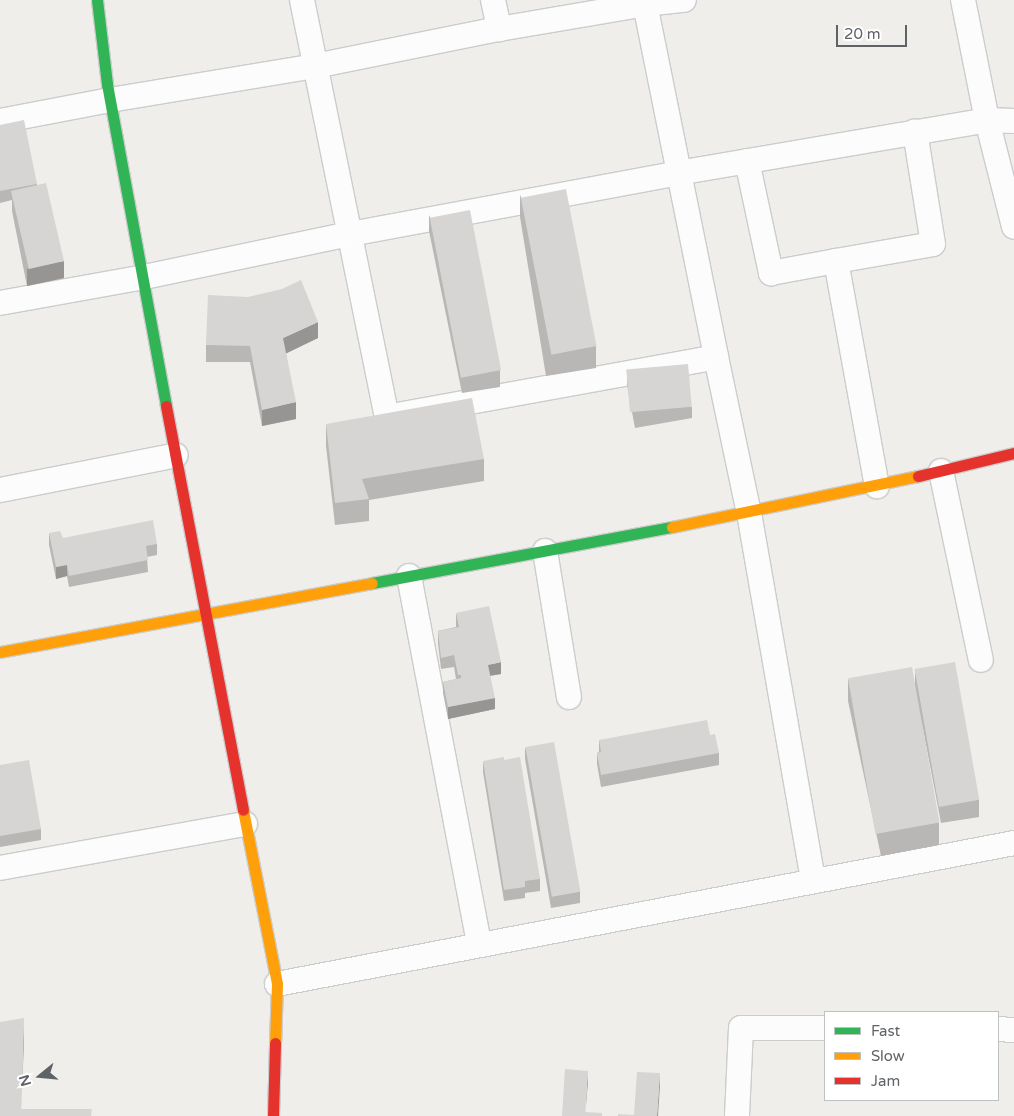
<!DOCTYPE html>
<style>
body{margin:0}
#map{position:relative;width:1014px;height:1116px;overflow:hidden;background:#efeeea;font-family:"Varela Round",sans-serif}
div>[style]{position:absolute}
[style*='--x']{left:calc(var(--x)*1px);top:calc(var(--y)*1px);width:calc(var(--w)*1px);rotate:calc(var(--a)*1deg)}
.roads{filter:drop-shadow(1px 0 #cbcccc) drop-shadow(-1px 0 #cbcccc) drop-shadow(0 1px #cbcccc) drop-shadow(0 -1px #cbcccc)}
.street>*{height:24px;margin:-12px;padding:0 12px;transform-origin:12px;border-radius:12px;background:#fdfcfc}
.fast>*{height:11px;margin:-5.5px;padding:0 5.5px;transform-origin:5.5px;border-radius:5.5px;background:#30b455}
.slow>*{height:11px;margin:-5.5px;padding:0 5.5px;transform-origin:5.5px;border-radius:5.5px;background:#ff9f0a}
.jam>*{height:11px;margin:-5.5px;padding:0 5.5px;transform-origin:5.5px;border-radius:5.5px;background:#e5322d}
.wall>*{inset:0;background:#b8b7b5}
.shaded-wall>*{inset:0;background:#969594}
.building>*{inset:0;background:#d6d5d3;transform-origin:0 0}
span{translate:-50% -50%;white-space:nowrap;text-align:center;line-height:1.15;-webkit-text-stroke:4px #fff;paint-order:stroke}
.legend{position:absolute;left:824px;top:1011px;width:175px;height:90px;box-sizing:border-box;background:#fff;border:1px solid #bfc1c3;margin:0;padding:6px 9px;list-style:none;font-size:15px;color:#5f6368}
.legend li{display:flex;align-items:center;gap:10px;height:25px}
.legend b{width:25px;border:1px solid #bfc1c3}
.north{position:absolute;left:15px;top:1051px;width:50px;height:50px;-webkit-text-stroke:4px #fff;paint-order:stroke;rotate:253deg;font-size:14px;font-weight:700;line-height:20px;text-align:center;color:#5f6368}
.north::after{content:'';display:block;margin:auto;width:18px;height:22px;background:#5f6368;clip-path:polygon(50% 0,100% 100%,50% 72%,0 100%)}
.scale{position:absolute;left:836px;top:25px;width:71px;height:22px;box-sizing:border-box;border:2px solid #5f6368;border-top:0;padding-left:6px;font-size:15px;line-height:18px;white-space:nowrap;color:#5f6368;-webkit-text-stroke:4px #fff;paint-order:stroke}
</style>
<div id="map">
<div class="roads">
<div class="street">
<i style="--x:302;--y:0;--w:426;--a:78.5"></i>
<i style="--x:387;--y:417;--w:334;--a:-10.3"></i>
<i style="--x:716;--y:357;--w:159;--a:78.1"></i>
<i style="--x:749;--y:513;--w:372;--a:80.1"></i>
<i style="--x:493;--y:0;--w:30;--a:78"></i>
<i style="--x:963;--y:0;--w:122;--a:78.7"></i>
<i style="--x:987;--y:120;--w:110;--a:75.8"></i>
<i style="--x:645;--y:4;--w:360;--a:78.6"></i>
<i style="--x:0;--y:121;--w:112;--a:-10.8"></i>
<i style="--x:110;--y:100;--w:208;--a:-9.4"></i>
<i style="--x:315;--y:66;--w:188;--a:-11.4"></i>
<i style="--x:499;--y:29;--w:148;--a:-9.7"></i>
<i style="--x:645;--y:4;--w:39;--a:-6"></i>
<i style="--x:747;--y:161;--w:115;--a:77.9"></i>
<i style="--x:771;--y:273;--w:66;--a:-10.5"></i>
<i style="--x:836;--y:261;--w:98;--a:-9.9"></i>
<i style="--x:933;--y:244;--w:114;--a:-99.1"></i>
<i style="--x:836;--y:261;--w:229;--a:79.7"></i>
<i style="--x:0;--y:303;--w:146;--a:-10.2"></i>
<i style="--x:144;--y:277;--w:210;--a:-11.8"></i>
<i style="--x:350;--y:234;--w:334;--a:-10.5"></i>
<i style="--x:678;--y:173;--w:314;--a:-9.7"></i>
<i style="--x:987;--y:120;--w:27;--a:2"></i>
<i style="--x:941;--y:471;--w:193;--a:78.1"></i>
<i style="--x:0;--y:490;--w:179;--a:-11.2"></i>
<i style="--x:545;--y:551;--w:148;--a:80.7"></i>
<i style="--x:409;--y:576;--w:375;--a:79.2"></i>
<i style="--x:0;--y:868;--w:249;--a:-10.2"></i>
<i style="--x:277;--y:984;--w:750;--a:-10.83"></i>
<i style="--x:998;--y:1029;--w:16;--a:4"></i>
<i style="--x:737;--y:1116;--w:88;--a:-87.4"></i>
<i style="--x:741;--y:1028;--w:84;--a:0"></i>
</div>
<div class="fast">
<i style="--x:97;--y:0;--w:85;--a:83.2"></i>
<i style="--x:107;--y:84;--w:327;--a:79.6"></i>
<i style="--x:372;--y:583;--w:305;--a:-10.6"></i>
</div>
<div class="slow">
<i style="--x:672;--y:527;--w:251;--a:-11.7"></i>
<i style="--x:0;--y:652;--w:378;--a:-10.5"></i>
<i style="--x:243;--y:810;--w:177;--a:78.9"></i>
<i style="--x:277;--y:984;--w:59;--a:91.9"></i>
</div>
<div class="jam">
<i style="--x:166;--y:406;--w:411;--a:79.2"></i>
<i style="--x:918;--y:476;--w:99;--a:-13.5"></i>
<i style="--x:273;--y:1116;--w:73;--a:-88.4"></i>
</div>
</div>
<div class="wall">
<i style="clip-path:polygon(0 125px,37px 184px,37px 186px,64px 278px,27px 286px,12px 211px,12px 200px,0 203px)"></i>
<i style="clip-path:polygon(520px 195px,596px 346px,596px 368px,546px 376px,520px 217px)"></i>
<i style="clip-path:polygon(429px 215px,500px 370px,500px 387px,462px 393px,429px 231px)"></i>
<i style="clip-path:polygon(318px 338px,286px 353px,296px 419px,262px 426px,250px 362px,206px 362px,206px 345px)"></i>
<i style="clip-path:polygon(627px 374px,692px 407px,692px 418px,635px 428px,627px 385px)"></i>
<i style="clip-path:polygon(326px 424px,484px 459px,484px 481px,369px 500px,369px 521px,335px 525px,326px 446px)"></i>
<i style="clip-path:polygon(49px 533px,63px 538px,157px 544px,157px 555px,147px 557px,148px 572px,69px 587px,67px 576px,56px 579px,49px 545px)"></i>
<i style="clip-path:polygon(456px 613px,501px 674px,490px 676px,495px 709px,448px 719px,443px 693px,443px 682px,456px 679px,454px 667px,441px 669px,438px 643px,438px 631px,456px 627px)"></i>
<i style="clip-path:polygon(915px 672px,979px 800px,979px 817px,941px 823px,919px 708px,939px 823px,939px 845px,881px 856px,848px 701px,848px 680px,915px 687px)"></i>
<i style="clip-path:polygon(710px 735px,719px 753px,719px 765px,601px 787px,597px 764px,597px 753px,599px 752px,599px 740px)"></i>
<i style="clip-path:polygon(525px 747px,580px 892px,580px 903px,551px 908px,525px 759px)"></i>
<i style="clip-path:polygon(483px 761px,540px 879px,540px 891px,525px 893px,525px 898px,504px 901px,483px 772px)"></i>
<i style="clip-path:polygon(0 765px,41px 829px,41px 840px,0 847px)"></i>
</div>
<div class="shaded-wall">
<i style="clip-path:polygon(64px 261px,64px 278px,27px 286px,27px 269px)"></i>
<i style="clip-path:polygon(318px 322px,318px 338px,283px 355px,283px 338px)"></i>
<i style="clip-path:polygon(296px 402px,296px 419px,262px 426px,262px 410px)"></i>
<i style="clip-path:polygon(67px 565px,67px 576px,56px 579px,56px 567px)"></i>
<i style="clip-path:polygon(501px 662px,501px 674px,488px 676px,488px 665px)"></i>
<i style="clip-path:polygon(495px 698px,495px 709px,448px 719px,448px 707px)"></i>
<i style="clip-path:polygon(24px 1018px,24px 1040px,21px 1116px)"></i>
<i style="clip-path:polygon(588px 1071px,588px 1082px,585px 1116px)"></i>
<i style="clip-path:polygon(660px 1073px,660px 1085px,658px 1116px,657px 1116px)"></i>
</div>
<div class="building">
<i style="clip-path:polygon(24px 120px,37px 184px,0 191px,0 125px)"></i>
<i style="left:46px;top:183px;width:80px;height:36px;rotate:77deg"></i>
<i style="left:566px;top:189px;width:160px;height:46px;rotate:79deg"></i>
<i style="left:470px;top:210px;width:163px;height:41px;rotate:79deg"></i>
<i style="clip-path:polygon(301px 280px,318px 322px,283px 338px,296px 402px,262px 410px,250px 346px,206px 345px,208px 295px,248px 297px,282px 289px)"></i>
<i style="left:688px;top:364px;width:43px;height:62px;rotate:85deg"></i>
<i style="clip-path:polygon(472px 398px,484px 459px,362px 479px,369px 499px,335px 503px,326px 424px)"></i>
<i style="clip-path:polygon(153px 520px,157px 544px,146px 546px,148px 560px,69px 576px,67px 565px,56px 567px,49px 533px,60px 531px,63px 538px)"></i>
<i style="clip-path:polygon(489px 606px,501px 662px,488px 665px,495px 698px,448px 707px,443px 682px,461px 678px,461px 675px,458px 675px,454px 655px,441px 658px,438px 631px,459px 627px,456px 613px)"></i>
<i style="left:955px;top:662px;width:140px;height:41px;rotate:80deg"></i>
<i style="left:912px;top:667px;width:158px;height:65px;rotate:80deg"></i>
<i style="clip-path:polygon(707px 720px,710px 735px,715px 734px,719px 753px,601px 775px,597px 753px,601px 752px,599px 740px)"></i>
<i style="left:554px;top:742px;width:152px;height:29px;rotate:80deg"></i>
<i style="clip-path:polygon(504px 757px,504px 760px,520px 757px,540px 879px,525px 881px,525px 887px,504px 890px,483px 761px)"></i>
<i style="clip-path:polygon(29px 760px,41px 829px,0 836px,0 765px)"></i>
<i style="clip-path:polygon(24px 1018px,21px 1109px,92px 1109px,91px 1116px,0 1116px,0 1022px)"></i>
<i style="clip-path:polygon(565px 1069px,588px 1071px,585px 1112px,602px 1113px,602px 1116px,562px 1116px)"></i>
<i style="clip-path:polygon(637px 1072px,660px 1073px,657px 1116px,618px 1116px,618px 1114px,634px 1115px)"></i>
</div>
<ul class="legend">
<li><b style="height:6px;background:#30b455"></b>Fast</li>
<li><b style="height:6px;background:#ff9f0a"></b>Slow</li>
<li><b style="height:6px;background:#e5322d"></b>Jam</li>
</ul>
<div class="north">N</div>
<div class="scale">20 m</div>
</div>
